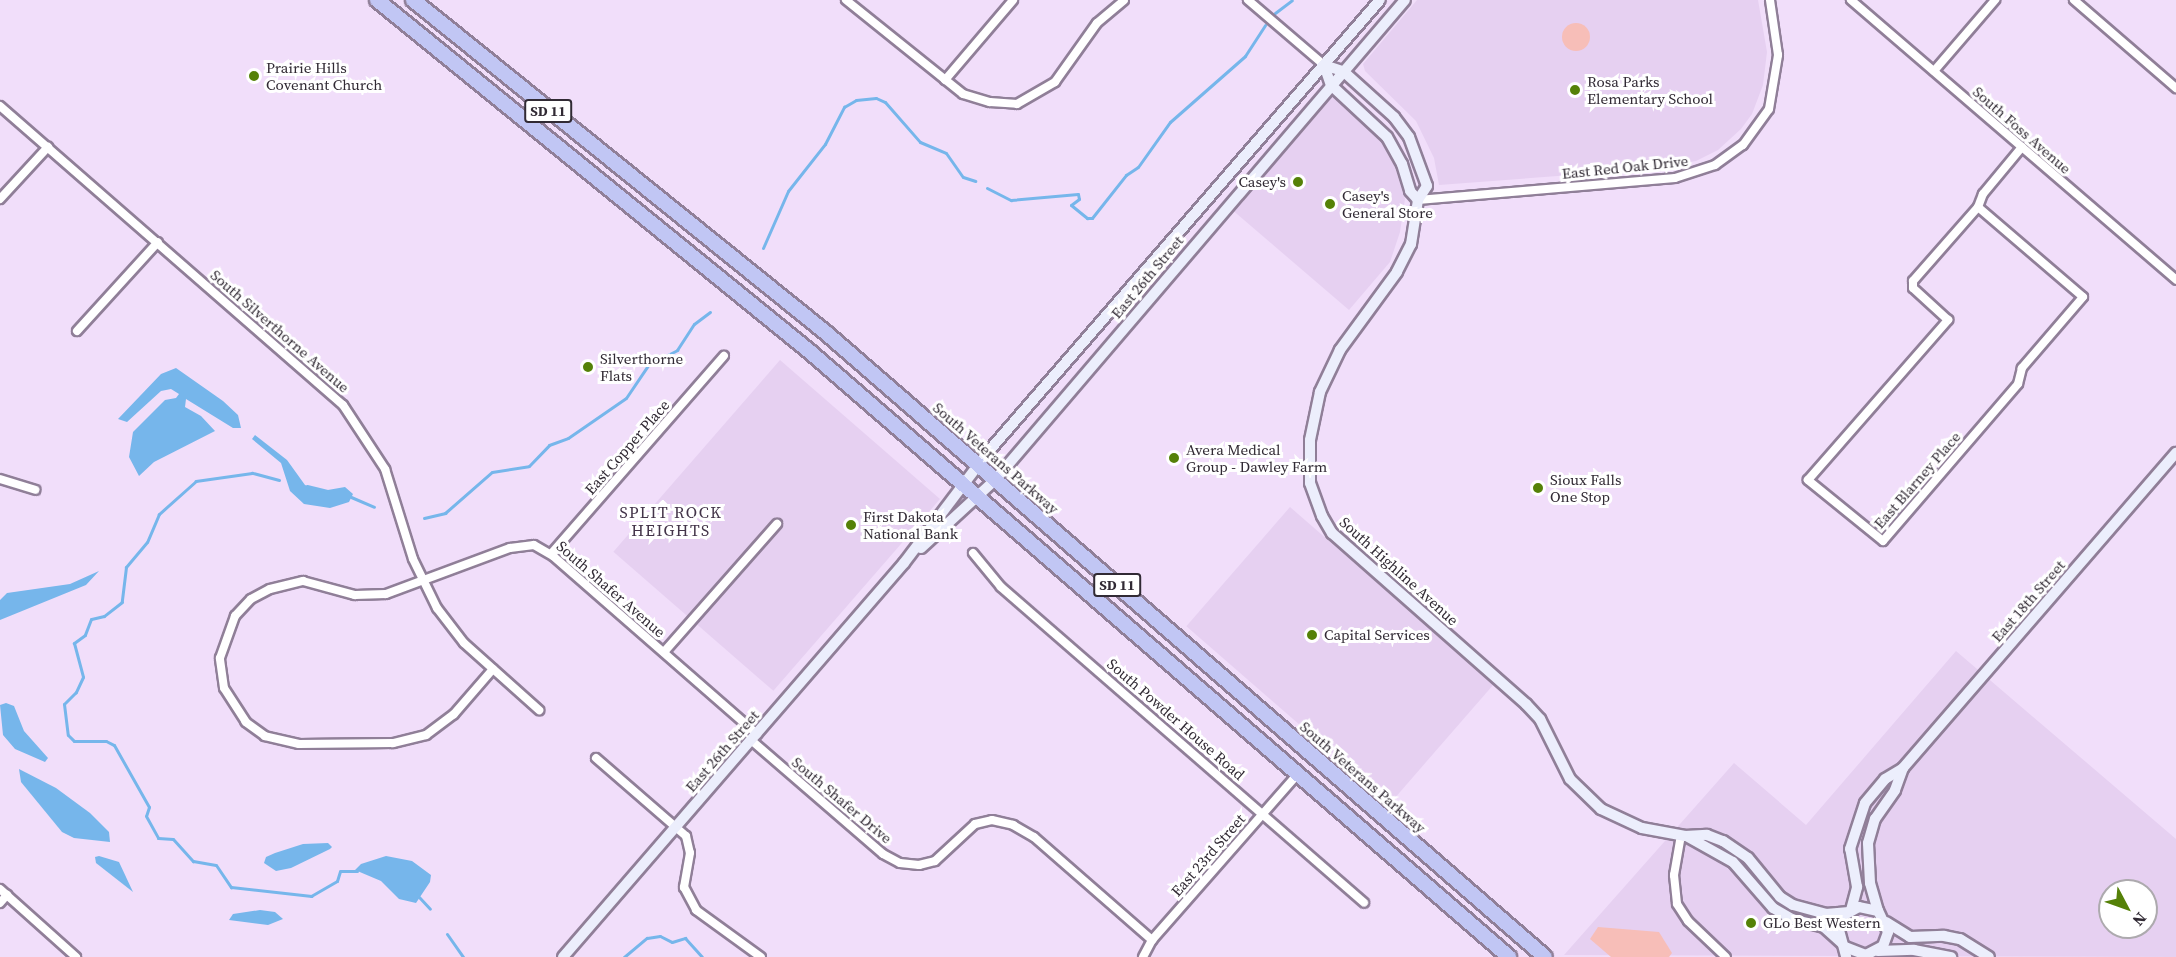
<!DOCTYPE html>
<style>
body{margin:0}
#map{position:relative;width:2176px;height:957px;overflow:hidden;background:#f1defa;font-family:"Source Serif 4",serif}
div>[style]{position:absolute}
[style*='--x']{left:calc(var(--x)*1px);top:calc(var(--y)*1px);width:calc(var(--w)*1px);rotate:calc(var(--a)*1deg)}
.built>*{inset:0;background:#e6d0f1;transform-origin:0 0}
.green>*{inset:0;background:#f7beb8}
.round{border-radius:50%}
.water>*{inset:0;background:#76b6eb}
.stream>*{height:3px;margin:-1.5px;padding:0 1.5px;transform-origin:1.5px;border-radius:1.5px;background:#76b6eb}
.roads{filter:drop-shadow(2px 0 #907f98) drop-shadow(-2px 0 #907f98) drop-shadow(0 2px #907f98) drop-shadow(0 -2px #907f98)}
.street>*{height:8px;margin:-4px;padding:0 4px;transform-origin:4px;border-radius:4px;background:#fff}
.secondary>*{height:10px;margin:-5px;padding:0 5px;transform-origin:5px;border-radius:5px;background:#eceefc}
.highway>*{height:14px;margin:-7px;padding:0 7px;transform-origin:7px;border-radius:7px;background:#c1c6f4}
.dots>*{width:16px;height:16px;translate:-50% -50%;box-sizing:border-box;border:3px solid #fff;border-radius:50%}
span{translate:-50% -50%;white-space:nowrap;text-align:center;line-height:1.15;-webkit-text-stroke:6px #fff;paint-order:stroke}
.shield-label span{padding:2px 4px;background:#fff;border:2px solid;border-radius:4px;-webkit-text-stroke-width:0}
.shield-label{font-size:14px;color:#312a34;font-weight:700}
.poi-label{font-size:15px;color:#312a34}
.left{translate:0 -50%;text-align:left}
.right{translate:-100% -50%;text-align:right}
.street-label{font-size:15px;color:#312a34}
.neighbourhood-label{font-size:16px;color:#433449;letter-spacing:1.5px}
.north{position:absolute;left:2098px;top:879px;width:60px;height:60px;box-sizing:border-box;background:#fff;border:2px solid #adaaae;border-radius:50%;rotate:131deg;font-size:16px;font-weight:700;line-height:24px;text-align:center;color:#312a34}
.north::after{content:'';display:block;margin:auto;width:21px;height:27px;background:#558108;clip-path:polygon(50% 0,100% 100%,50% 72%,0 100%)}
</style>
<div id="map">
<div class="built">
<i style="clip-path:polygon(1417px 0,1758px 0,1767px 52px,1763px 85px,1752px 114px,1741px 129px,1718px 150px,1696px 161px,1651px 169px,1439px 185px,1434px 158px,1416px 121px,1365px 71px,1363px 64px)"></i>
<i style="clip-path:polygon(1333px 93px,1372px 128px,1391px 153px,1405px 199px,1400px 232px,1390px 262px,1349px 310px,1230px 208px)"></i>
<i style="left:780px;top:360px;width:212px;height:254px;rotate:41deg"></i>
<i style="left:1290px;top:507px;width:270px;height:158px;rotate:41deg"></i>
<i style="clip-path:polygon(evenodd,1956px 651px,2176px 839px,2176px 957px,1564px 955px,1734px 763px,1806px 825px,1956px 651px,2110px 891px,2146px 891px,2146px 927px,2110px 927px,2110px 891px)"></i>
</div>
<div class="green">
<i class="round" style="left:1562px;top:23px;width:28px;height:28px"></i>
<i style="clip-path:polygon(1598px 927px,1659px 932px,1672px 953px,1669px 957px,1611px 957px,1590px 939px)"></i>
</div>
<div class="water">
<i style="clip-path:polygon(176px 368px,223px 401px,238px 415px,241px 428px,233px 428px,186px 399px,185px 407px,201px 416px,215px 431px,154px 462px,139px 476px,129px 457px,133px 432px,165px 400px,176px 398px,179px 394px,171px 389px,161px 391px,127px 422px,118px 419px,161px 374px)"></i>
<i style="clip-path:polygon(255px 435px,287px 460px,305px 485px,322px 491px,345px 487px,353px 494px,349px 502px,330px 508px,304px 504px,290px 491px,281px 463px,252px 439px)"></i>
<i style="clip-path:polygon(99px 571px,86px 585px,0 620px,0 600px,7px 593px,70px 584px)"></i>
<i style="clip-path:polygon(6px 703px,14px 706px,24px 731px,48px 758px,45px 762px,15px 749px,3px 735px,0 705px)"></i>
<i style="clip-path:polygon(19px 769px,56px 788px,90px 813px,109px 832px,110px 842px,74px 838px,62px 832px,21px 782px)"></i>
<i style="clip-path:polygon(328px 843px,332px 847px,330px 849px,291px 868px,276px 871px,264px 863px,266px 857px,275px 853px,303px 844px)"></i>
<i style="clip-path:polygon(99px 856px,119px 862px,133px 892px,96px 863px,95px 857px)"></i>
<i style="clip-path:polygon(386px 856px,412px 861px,431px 875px,430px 882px,416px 903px,399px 899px,381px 881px,355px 870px,361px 864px)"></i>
<i style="clip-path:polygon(260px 910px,275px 912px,283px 919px,268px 925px,229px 920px,233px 914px)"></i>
</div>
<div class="stream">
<i style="--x:1275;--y:13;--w:21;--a:-37"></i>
<i style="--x:987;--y:188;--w:27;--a:27"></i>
<i style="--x:1011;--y:200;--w:67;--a:-5.1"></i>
<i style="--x:1078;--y:194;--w:5;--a:79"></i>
<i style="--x:1079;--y:199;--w:10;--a:143"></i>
<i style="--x:1071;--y:205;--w:21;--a:39"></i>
<i style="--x:1087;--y:218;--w:5;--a:0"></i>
<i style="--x:1092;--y:218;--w:55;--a:-51.7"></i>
<i style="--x:1126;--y:175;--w:14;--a:-34"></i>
<i style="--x:1138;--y:167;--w:55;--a:-54.6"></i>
<i style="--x:1170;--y:122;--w:100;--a:-41.3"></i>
<i style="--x:1245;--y:56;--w:37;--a:-57"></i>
<i style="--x:763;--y:248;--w:62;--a:-66.3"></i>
<i style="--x:788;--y:191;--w:60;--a:-51.8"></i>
<i style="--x:825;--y:144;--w:42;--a:-62.8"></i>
<i style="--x:844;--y:107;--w:14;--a:-30"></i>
<i style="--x:856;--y:100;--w:20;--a:-6"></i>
<i style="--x:876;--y:98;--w:10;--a:24"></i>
<i style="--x:885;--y:102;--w:53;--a:48.8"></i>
<i style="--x:920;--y:142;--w:28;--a:23"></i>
<i style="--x:946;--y:153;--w:29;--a:55"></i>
<i style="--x:963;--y:177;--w:13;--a:18"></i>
<i style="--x:279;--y:480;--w:28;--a:-165"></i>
<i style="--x:252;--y:473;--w:57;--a:171.9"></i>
<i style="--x:196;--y:481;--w:50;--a:138.3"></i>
<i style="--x:159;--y:514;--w:30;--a:113"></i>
<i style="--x:147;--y:542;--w:33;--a:130"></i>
<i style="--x:126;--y:567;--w:35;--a:97"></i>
<i style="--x:122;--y:602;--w:23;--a:142"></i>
<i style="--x:104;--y:616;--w:13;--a:167"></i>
<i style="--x:91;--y:619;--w:17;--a:111"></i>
<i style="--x:85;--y:635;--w:14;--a:144"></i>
<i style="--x:74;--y:643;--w:35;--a:75"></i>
<i style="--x:83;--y:677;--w:17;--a:115"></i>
<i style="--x:76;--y:692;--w:17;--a:135"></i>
<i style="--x:64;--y:704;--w:31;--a:83"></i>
<i style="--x:68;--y:735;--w:8;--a:45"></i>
<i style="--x:74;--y:741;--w:32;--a:0"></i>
<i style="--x:106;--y:741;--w:9;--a:27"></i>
<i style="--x:114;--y:745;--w:71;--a:60.6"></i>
<i style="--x:149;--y:807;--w:9;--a:108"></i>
<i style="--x:146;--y:816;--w:25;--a:61"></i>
<i style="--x:158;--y:838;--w:15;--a:4"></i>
<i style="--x:173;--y:839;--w:30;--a:48"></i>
<i style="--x:193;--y:861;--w:23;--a:10"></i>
<i style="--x:216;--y:865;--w:27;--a:56"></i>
<i style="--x:231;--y:887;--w:81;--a:6.4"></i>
<i style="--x:311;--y:896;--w:30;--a:-30"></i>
<i style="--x:337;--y:881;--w:10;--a:-73"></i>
<i style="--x:340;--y:871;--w:17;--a:0"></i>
<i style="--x:307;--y:486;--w:21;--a:14"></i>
<i style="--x:351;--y:497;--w:25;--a:23"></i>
<i style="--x:424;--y:518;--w:22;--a:-13"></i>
<i style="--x:445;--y:513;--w:62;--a:-41.1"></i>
<i style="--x:492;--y:472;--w:37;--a:-9"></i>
<i style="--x:529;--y:466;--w:29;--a:-46"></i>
<i style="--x:549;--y:445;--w:20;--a:-20"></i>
<i style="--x:568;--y:438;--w:70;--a:-34.6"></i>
<i style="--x:626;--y:398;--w:40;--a:-56"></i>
<i style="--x:648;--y:365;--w:33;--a:-27"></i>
<i style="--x:677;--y:350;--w:31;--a:-57"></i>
<i style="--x:694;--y:324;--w:20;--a:-37"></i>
<i style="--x:419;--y:897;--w:16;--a:47"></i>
<i style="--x:447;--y:934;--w:28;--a:55"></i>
<i style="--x:624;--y:957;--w:30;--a:-40"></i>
<i style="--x:647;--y:938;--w:13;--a:-9"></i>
<i style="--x:660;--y:936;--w:13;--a:27"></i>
<i style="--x:672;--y:942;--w:14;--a:-17"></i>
<i style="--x:685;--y:938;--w:25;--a:48"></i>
</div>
<div class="roads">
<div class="street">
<i style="--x:846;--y:0;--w:150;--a:38.8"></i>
<i style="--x:963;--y:94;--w:28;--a:17"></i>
<i style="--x:990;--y:102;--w:27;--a:4"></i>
<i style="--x:1017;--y:104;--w:44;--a:-30.1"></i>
<i style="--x:1055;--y:82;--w:72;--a:-54.6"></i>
<i style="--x:1097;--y:23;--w:35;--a:-40"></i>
<i style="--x:1248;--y:0;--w:100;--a:40.5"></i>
<i style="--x:1851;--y:0;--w:429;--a:40.7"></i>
<i style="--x:2074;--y:0;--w:135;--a:40.8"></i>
<i style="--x:1934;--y:71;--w:94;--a:-49.3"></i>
<i style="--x:945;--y:80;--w:105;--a:-49.6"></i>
<i style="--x:0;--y:106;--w:455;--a:41.1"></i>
<i style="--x:343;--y:405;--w:77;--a:56.7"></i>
<i style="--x:385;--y:469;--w:94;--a:72.7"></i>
<i style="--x:413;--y:559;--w:55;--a:63.9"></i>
<i style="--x:437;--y:608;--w:44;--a:52.4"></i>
<i style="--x:464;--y:643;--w:101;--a:41.8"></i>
<i style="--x:0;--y:199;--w:71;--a:-47.3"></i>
<i style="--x:1418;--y:200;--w:258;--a:-4.9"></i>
<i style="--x:1675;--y:178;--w:42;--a:-18"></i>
<i style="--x:1715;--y:165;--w:34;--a:-36"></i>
<i style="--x:1743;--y:145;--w:44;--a:-54.2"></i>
<i style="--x:1769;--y:109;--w:55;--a:-80.5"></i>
<i style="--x:1778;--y:55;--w:56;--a:-98.3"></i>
<i style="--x:1978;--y:207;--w:138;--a:40.6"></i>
<i style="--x:2083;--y:297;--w:94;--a:130.7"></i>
<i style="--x:2022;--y:368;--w:16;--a:104"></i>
<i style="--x:2018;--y:384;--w:207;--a:130.7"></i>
<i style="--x:1883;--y:541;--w:97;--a:-140.9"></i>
<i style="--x:1808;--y:480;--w:213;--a:-48.8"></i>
<i style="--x:1948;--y:320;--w:47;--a:-137.6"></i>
<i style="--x:1913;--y:288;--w:7;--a:-90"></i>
<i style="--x:1913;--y:281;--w:98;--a:-48.7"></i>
<i style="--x:1978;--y:207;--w:14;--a:-69"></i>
<i style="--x:1983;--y:194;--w:61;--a:-50.3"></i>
<i style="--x:77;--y:331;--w:120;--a:-47.7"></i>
<i style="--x:0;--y:479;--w:37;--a:17"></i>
<i style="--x:973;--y:553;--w:44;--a:50.5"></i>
<i style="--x:1001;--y:587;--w:481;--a:41"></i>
<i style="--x:551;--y:554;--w:263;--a:-48.9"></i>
<i style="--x:664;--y:652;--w:171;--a:-48.6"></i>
<i style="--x:493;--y:669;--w:60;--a:130.9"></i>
<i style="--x:454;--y:714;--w:35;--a:143"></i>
<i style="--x:426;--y:735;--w:34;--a:166"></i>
<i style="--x:393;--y:743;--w:94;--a:179.4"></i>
<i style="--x:299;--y:744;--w:35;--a:-167"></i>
<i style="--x:265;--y:736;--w:24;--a:-144"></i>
<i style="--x:246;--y:722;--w:40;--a:-122.9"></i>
<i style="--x:224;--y:688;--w:30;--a:-98"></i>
<i style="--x:220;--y:658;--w:45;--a:-70.3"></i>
<i style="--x:235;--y:616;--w:23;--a:-47"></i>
<i style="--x:251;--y:599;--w:21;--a:-28"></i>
<i style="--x:270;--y:589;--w:34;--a:-14"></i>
<i style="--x:303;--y:581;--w:54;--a:15.1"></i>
<i style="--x:355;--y:595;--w:31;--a:-2"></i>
<i style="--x:386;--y:594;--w:132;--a:-20.4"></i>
<i style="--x:510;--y:548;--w:24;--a:-7"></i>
<i style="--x:534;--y:545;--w:22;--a:30"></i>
<i style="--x:553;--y:556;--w:271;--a:41.1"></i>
<i style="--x:751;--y:740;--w:174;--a:40.8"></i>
<i style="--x:883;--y:854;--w:19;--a:28"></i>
<i style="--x:900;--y:863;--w:19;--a:6"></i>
<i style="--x:919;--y:865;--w:16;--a:-14"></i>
<i style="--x:935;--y:861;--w:54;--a:-42.8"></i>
<i style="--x:975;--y:824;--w:17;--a:-13"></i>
<i style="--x:992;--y:820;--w:22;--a:13"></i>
<i style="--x:1013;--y:825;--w:24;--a:30"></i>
<i style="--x:1034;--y:837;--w:157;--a:41.1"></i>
<i style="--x:596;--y:758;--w:119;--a:40.9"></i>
<i style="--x:686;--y:836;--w:17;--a:77"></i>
<i style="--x:690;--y:853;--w:35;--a:100"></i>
<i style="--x:684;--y:887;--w:26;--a:62"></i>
<i style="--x:696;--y:910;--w:80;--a:35.9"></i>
<i style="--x:1681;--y:835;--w:41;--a:99.9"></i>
<i style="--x:1674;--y:875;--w:29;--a:84"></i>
<i style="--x:1677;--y:904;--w:20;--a:57"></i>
<i style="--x:1688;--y:921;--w:52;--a:43.5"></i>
<i style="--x:0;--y:889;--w:102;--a:41.8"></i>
<i style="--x:0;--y:903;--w:11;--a:-49"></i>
<i style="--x:1143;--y:957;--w:19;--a:-62"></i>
<i style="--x:1152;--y:940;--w:221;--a:-48.7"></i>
</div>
<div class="secondary">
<i style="--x:1324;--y:65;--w:20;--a:18"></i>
<i style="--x:1343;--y:71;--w:69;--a:42"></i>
<i style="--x:1394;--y:117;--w:25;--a:53"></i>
<i style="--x:1409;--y:137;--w:52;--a:69.8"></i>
<i style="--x:1427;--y:186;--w:17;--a:123"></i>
<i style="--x:1418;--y:200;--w:45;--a:99"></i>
<i style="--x:1411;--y:244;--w:31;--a:117"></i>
<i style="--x:1397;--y:272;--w:97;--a:126.2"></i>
<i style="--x:1340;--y:350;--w:47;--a:115.5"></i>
<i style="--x:1320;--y:392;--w:49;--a:101.8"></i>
<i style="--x:1310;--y:440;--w:43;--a:90"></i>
<i style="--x:1310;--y:483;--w:35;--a:70"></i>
<i style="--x:1322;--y:516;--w:20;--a:60"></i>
<i style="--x:1332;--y:533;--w:259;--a:41.4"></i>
<i style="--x:1526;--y:704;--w:21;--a:47"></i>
<i style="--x:1540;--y:719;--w:67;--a:63.4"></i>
<i style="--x:1570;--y:779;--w:43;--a:44.1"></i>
<i style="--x:1601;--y:809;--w:45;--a:24.9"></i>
<i style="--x:1642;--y:828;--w:44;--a:10.5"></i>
<i style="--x:1685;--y:836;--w:22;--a:-3"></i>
<i style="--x:1707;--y:835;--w:17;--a:21"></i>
<i style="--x:1723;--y:841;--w:30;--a:34"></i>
<i style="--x:1748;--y:858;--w:50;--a:50.6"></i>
<i style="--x:1780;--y:897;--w:15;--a:32"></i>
<i style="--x:1793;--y:905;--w:34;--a:15"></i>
<i style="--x:1826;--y:914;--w:23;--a:-5"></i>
<i style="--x:1324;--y:65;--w:21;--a:71"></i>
<i style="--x:1331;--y:85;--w:76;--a:42.9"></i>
<i style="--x:1387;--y:137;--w:31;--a:61"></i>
<i style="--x:1402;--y:164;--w:28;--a:73"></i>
<i style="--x:1410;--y:191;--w:12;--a:48"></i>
<i style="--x:921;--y:548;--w:100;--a:-42.6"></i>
<i style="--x:995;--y:480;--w:631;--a:-49.5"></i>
<i style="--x:1688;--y:837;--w:51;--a:29.1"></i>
<i style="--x:1733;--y:862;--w:61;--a:49"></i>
<i style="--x:1773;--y:908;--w:22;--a:30"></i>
<i style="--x:1792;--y:919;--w:33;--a:14"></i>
<i style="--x:1824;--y:927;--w:24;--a:42"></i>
<i style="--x:1851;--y:910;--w:24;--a:-75"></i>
<i style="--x:1857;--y:887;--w:39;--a:-100"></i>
<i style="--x:1850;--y:849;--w:48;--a:-71.9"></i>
<i style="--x:1865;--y:803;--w:31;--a:-50"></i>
<i style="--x:1885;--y:779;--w:21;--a:-31"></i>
<i style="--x:1903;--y:768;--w:417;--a:-49.1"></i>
<i style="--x:1878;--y:911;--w:29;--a:-106"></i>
<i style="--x:1870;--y:883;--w:40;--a:-92.9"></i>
<i style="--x:1868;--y:843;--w:25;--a:-74"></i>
<i style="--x:1875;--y:819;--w:35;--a:-55"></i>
<i style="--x:1895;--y:790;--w:23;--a:-70"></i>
<i style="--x:1886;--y:922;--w:28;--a:32"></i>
<i style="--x:1910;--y:937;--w:34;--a:-2"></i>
<i style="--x:1944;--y:936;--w:16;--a:11"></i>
<i style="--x:1960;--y:939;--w:34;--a:32"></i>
<i style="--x:1845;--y:947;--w:22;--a:21"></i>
<i style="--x:1866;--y:955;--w:19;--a:-28"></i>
<i style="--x:1883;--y:946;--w:15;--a:-70"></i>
<i style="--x:1888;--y:932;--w:23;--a:-115"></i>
<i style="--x:1878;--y:911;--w:19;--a:-168"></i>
<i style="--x:1859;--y:907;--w:18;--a:151"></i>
<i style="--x:1843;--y:916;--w:15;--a:106"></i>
<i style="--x:1839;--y:930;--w:28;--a:75"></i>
<i style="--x:1878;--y:951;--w:36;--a:-2"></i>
<i style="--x:1914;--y:950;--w:38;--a:11"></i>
<i style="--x:563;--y:957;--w:521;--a:-49.12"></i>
<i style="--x:904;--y:563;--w:139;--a:-52.9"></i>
<i style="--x:988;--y:452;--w:598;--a:-49.07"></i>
</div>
<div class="highway">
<i style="--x:377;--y:0;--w:557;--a:39.09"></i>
<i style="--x:809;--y:351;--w:926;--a:40.88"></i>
<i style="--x:413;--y:0;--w:529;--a:38.86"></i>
<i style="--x:825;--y:332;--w:953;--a:40.96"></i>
</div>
</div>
<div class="dots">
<i style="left:254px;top:76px;background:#558108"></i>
<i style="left:1575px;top:90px;background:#558108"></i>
<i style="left:1298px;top:182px;background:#558108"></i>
<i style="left:1330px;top:204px;background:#558108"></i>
<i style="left:588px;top:367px;background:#558108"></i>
<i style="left:1174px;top:458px;background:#558108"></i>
<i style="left:1538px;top:488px;background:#558108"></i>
<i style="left:851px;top:525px;background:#558108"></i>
<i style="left:1312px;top:635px;background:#558108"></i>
<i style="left:1751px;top:923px;background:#558108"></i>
</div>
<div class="shield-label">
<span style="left:548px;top:111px">SD 11</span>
<span style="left:1117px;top:585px">SD 11</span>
</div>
<div class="poi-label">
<span class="left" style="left:266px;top:76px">Prairie Hills<br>Covenant Church</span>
<span class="left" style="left:1587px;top:90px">Rosa Parks<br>Elementary School</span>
<span class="right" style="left:1286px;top:182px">Casey's</span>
<span class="left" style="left:1342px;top:204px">Casey's<br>General Store</span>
<span class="left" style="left:600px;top:367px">Silverthorne<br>Flats</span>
<span class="left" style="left:1186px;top:458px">Avera Medical<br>Group - Dawley Farm</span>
<span class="left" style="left:1550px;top:488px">Sioux Falls<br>One Stop</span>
<span class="left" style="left:863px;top:525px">First Dakota<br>National Bank</span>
<span class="left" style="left:1324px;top:635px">Capital Services</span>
<span class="left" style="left:1763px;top:923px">GLo Best Western</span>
</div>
<div class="street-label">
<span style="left:2022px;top:130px;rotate:41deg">South Foss Avenue</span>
<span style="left:1625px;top:167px;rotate:-6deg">East Red Oak Drive</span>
<span style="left:1147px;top:277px;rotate:-50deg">East 26th Street</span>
<span style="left:280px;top:331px;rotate:41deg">South Silverthorne Avenue</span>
<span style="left:627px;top:447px;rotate:-49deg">East Copper Place</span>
<span style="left:996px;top:458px;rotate:41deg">South Veterans Parkway</span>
<span style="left:1917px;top:480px;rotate:-49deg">East Blarney Place</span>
<span style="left:1399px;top:571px;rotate:42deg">South Highline Avenue</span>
<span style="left:611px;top:589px;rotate:41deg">South Shafer Avenue</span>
<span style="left:2028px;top:601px;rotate:-49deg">East 18th Street</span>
<span style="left:1176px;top:719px;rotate:41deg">South Powder House Road</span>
<span style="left:722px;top:751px;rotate:-49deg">East 26th Street</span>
<span style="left:1363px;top:777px;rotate:41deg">South Veterans Parkway</span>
<span style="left:842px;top:800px;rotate:40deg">South Shafer Drive</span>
<span style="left:1208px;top:855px;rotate:-49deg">East 23rd Street</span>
</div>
<div class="neighbourhood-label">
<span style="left:671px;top:521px">SPLIT ROCK<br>HEIGHTS</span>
</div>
<div class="north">N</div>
</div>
